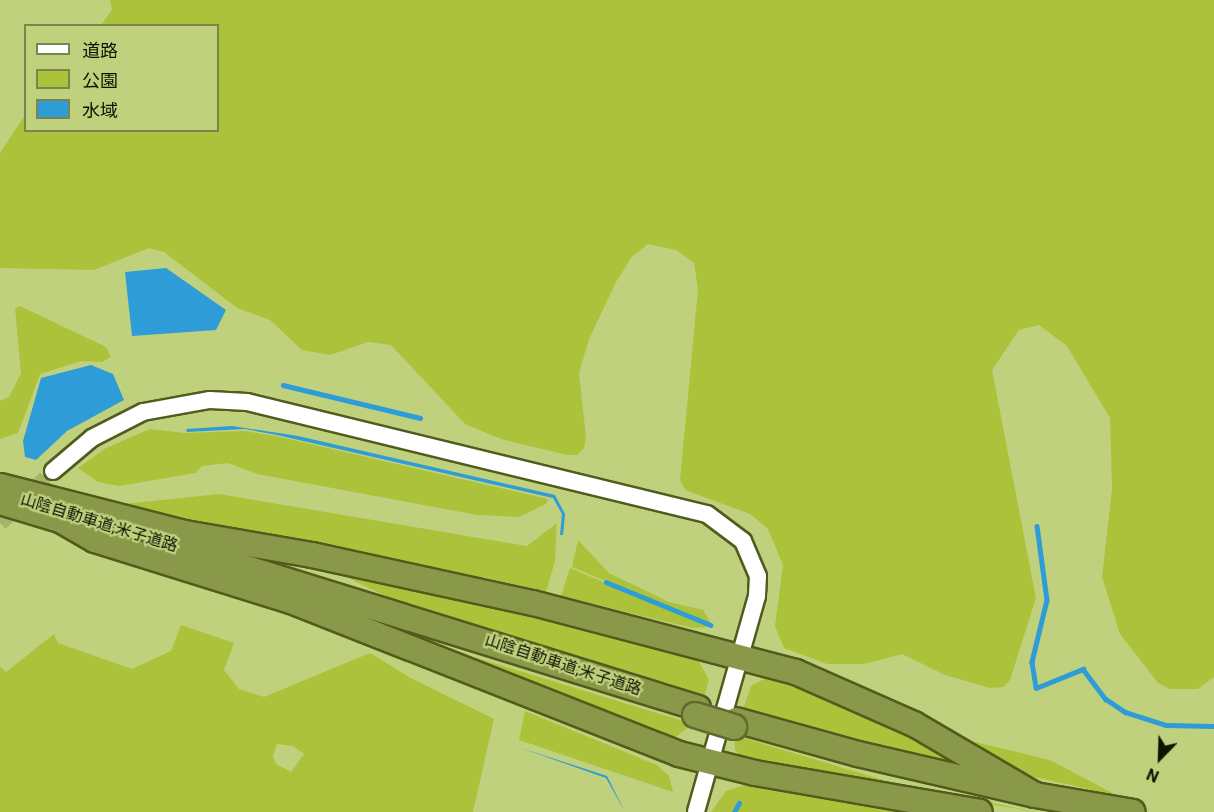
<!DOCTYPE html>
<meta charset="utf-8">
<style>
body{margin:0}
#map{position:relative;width:1214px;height:812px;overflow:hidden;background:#c0d17d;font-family:Roboto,"Noto Sans JP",sans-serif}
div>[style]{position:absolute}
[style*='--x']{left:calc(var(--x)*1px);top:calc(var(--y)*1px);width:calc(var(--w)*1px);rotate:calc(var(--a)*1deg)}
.green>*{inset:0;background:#adc23b}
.water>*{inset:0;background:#2d9cd7}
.stream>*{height:4.5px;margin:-2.25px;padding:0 2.25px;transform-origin:2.25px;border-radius:2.25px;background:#2d9cd7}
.minor-tunnel>*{height:16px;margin-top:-8px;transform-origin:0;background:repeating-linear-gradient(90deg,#a6b46a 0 16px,transparent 0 24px)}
.roads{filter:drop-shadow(2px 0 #515c1c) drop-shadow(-2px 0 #515c1c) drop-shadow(0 2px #515c1c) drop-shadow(0 -2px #515c1c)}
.minor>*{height:16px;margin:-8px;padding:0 8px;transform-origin:8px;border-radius:8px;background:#fff}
.highway>*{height:24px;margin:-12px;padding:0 12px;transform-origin:12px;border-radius:12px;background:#8a9949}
.bridges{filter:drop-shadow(2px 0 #5f6a2f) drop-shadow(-2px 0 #5f6a2f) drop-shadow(0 2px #5f6a2f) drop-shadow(0 -2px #5f6a2f)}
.highway-bridge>*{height:24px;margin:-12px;padding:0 12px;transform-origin:12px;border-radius:12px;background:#8a9949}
span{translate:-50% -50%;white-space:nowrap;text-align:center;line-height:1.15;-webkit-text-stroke:4.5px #c0d17d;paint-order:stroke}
.street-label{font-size:16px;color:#101300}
.legend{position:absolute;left:24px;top:24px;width:195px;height:108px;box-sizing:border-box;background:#c0d17d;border:2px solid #7a854b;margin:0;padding:8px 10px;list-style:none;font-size:18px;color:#101300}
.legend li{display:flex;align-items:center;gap:12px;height:30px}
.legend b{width:30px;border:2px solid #7a854b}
.north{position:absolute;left:1130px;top:728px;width:60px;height:60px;-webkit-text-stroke:4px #c0d17d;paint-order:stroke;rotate:203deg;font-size:16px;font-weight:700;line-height:24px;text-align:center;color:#101300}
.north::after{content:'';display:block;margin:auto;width:21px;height:27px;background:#101300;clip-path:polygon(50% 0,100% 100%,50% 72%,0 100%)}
</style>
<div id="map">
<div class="green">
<i style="clip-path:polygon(110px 0,1214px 0,1214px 677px,1198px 689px,1170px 689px,1158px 683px,1120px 634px,1102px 577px,1112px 489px,1110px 418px,1067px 346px,1039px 325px,1019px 330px,992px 370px,1036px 598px,1010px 680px,1003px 687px,990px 688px,945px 675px,902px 654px,864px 664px,827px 664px,784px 648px,775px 626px,783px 565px,768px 529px,750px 514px,685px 490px,680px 480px,698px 289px,694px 263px,676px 250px,648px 244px,631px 258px,616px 282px,589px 339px,579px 373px,586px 437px,584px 448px,577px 455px,567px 455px,501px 439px,465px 424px,391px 345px,368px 342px,330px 355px,302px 350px,270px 320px,237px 308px,164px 252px,149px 248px,94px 270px,0 268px,0 153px,25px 115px,26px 130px,218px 130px,218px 26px,101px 25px,112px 10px)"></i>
<i style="clip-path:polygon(20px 306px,106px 347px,111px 357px,102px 362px,81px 361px,40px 374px,18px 433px,0 439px,0 401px,9px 397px,21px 373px,15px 308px)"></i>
<i style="clip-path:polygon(150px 429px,185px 433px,245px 431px,276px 436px,548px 499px,546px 504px,519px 517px,477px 515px,257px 474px,228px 463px,202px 466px,196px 473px,119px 486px,98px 482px,78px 468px,106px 448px)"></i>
<i style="clip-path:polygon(219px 494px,527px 546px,557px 523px,555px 561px,546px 592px,483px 577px,480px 583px,226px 538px,114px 505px)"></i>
<i style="clip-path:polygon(578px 540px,609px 573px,669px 602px,703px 610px,712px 625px,572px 567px)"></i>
<i style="clip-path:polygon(570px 568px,710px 627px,692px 628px,561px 596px)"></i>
<i style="clip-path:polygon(336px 572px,397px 582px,694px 652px,709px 680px,703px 700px,408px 607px)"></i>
<i style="clip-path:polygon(evenodd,181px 625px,234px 643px,224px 670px,239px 689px,264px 697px,370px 653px,411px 678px,494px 719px,473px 812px,0 812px,0 666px,6px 672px,54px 634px,58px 643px,132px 669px,171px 651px,181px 625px,277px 744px,293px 746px,304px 754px,291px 772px,276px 764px,273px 756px,277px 744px)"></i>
<i style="clip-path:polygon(445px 651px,477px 658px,693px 724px,670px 741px)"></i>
<i style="clip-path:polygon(766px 678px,780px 679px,869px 713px,947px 755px,968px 771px,742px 712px,751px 686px)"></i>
<i style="clip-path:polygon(525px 711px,657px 765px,669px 776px,673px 792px,519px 740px)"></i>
<i style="clip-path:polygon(734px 735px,890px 782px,1036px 812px,747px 764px,735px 750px)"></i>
<i style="clip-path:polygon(946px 735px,1050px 760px,1116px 795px,1034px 777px,979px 754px)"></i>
<i style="clip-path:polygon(754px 782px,929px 812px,711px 812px,726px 791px)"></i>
</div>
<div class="water">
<i style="clip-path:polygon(166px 268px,226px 310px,216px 330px,132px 336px,125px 272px)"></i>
<i style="clip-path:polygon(91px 365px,113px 374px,124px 400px,67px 431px,36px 460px,25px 457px,23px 441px,41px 378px)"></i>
<i style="clip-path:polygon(232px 426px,298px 436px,555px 495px,565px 514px,563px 535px,560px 535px,562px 514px,553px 498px,277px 435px,245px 429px,187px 432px,186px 429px)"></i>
<i style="clip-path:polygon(518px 747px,607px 776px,625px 812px,606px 778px)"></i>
</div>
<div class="stream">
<i style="--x:283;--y:385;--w:141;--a:13.5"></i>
<i style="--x:1037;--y:526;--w:75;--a:82.3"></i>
<i style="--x:1047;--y:600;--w:64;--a:103.6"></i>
<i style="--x:1032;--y:662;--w:26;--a:81"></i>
<i style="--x:1036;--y:688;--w:51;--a:-22"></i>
<i style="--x:1083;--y:669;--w:38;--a:53"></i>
<i style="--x:1106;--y:699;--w:23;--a:34"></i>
<i style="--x:1125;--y:712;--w:43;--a:17.6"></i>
<i style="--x:1166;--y:725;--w:48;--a:1.2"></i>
<i style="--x:606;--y:582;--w:113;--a:22.3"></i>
<i style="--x:734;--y:812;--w:10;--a:-61"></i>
</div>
<div class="minor-tunnel">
<i style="--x:0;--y:523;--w:74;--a:-44.5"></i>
</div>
<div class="roads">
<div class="minor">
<i style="--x:53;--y:471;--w:51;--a:-40.2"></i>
<i style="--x:92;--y:438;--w:57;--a:-27"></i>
<i style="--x:143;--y:412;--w:68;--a:-10.2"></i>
<i style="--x:210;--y:400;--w:37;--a:3"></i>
<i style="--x:247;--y:402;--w:473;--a:13.7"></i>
<i style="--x:707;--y:514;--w:45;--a:36.9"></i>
<i style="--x:743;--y:541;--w:38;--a:67"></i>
<i style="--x:758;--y:576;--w:20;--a:93"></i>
<i style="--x:757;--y:596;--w:224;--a:105.8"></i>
</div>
<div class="highway">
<i style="--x:0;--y:486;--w:191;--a:14.3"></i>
<i style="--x:185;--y:533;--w:129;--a:9.8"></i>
<i style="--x:312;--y:555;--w:226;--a:12.3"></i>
<i style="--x:533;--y:603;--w:272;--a:14.7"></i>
<i style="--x:796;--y:672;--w:129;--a:23.8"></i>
<i style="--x:914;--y:724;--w:140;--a:30.4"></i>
<i style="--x:0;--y:502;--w:79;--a:16.8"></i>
<i style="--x:62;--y:521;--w:38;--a:30"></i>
<i style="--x:95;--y:540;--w:205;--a:17.3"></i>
<i style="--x:291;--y:601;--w:417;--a:21.5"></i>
<i style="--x:679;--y:754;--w:78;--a:14"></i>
<i style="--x:755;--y:773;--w:228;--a:9.8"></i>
<i style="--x:169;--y:544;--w:554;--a:17.22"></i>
<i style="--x:736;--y:720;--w:127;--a:15.6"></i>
<i style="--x:858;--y:754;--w:182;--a:13"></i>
<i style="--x:1035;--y:795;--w:99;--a:9.8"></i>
</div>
</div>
<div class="bridges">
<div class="highway-bridge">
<i style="--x:695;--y:715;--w:41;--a:17.1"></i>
</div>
</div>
<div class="street-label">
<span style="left:99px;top:523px;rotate:17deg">山陰自動車道;米子道路</span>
<span style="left:563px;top:665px;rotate:18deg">山陰自動車道;米子道路</span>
</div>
<ul class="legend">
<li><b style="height:8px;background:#fff"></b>道路</li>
<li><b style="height:16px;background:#adc23b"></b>公園</li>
<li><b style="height:16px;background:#2d9cd7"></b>水域</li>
</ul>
<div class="north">N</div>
</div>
